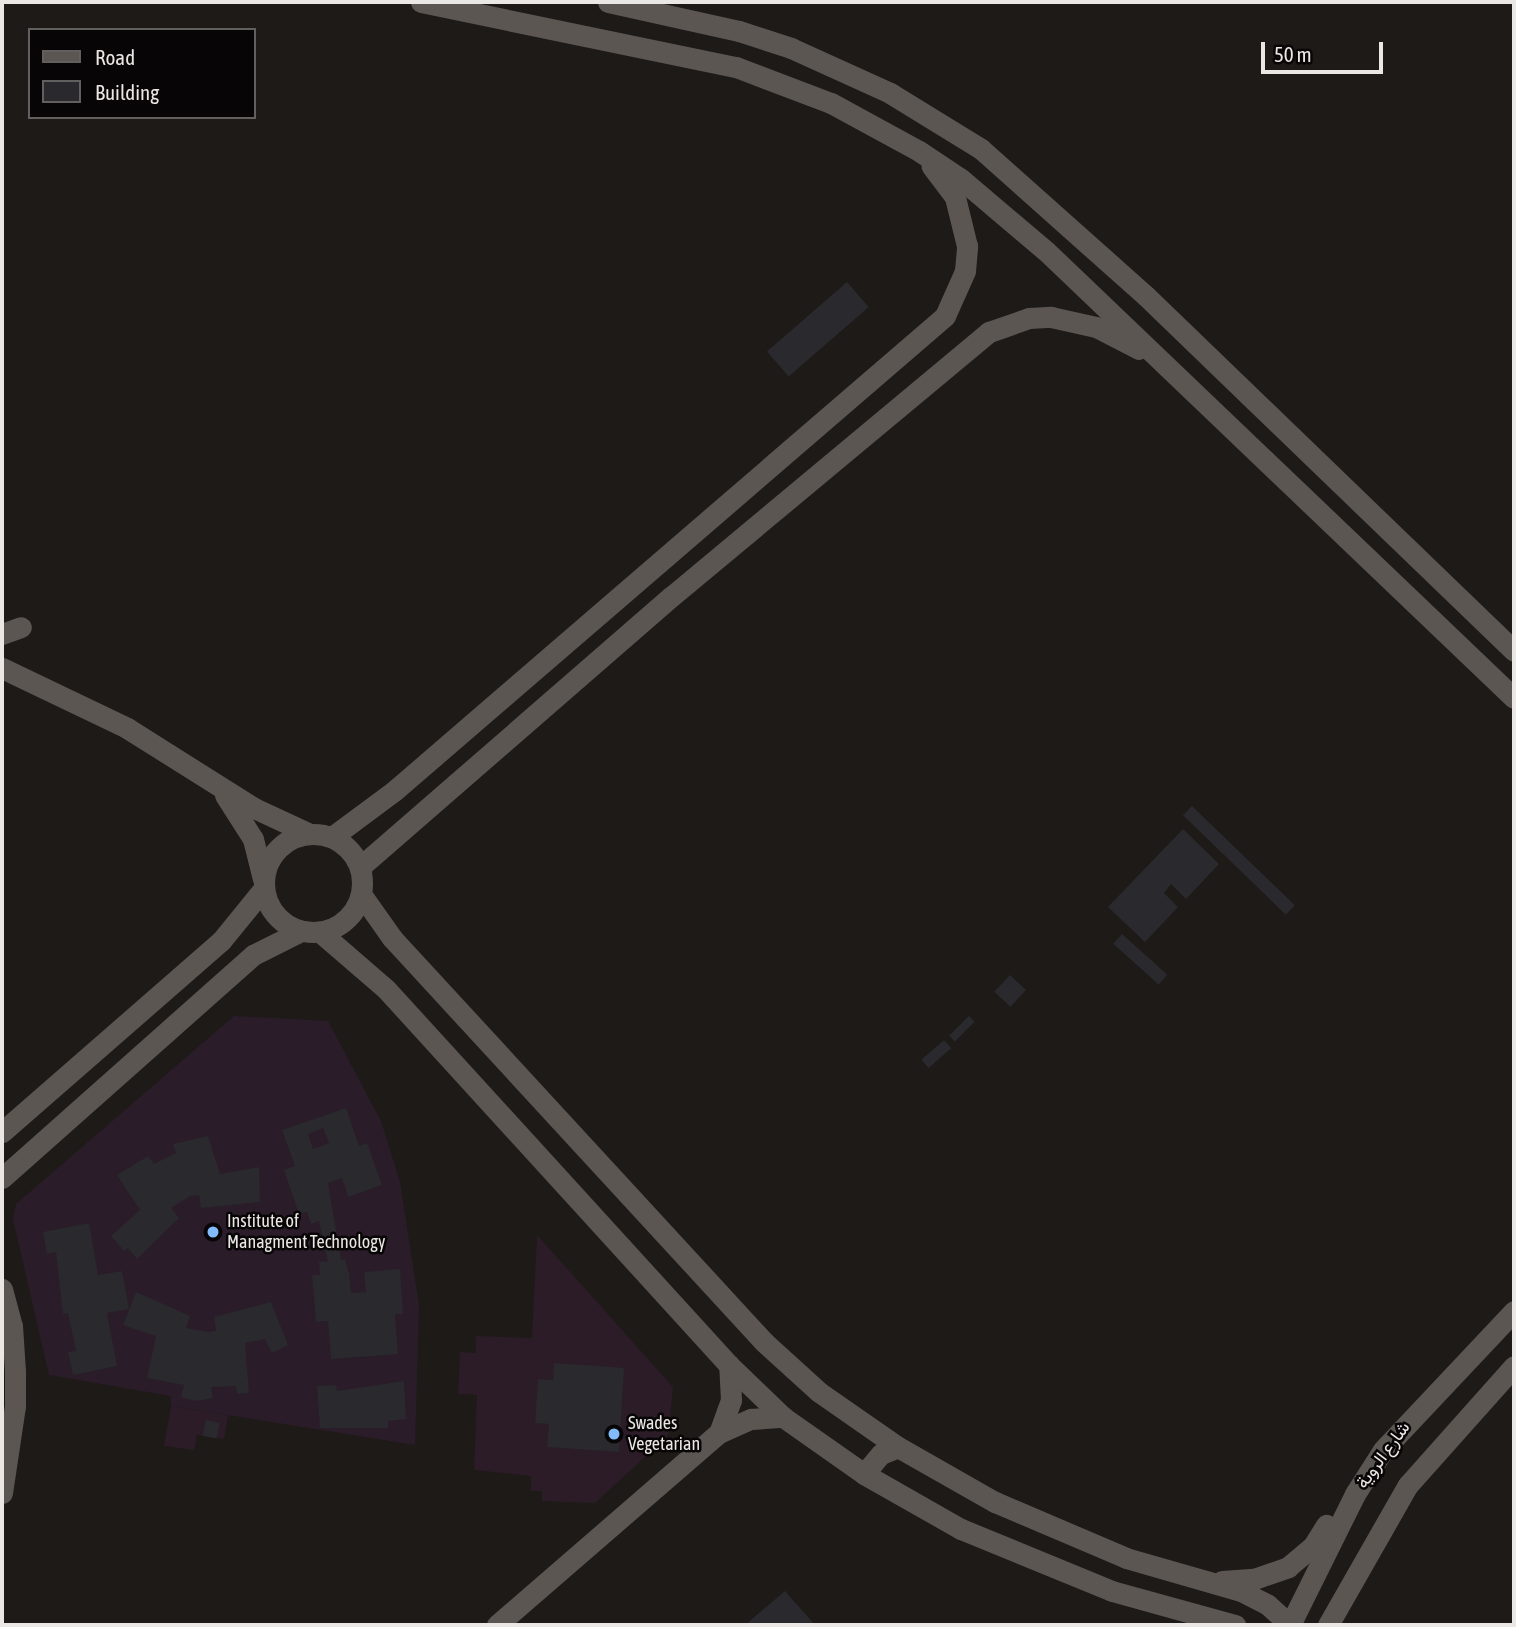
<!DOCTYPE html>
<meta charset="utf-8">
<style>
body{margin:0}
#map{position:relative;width:1516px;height:1627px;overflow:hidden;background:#1e1a17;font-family:"Asap Condensed",Vazirmatn,sans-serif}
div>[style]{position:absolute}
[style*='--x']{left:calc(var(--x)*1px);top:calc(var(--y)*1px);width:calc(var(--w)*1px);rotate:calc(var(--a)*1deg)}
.industrial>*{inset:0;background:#2b1c27}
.education>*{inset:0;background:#2a1c28}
.building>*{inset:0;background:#29292e;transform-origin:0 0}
.secondary>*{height:21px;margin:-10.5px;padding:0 10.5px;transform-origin:10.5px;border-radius:10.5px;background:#5c5653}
.secondary>.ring{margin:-10.5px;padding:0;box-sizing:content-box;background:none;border:21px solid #5c5653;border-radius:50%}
.dots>*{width:19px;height:19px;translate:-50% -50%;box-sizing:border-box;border:4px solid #070505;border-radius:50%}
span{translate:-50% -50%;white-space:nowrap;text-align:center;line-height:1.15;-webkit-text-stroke:5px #070505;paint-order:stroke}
.poi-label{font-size:18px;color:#eae7e5}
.left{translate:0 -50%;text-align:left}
.street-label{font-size:18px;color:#eae7e5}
.frame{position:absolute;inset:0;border:4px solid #eae7e5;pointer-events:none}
.legend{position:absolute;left:28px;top:28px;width:228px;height:91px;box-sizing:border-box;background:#070505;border:2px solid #625f5f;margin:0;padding:9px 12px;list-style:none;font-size:21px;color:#eae7e5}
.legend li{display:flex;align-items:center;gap:14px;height:35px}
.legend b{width:35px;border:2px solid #625f5f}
.scale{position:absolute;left:1261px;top:42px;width:122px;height:32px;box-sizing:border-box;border:4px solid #eae7e5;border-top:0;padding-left:9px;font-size:21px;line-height:24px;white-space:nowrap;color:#eae7e5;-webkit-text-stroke:5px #070505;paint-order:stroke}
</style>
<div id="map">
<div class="industrial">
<i style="clip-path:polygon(537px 1235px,673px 1387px,668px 1436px,595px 1503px,542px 1501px,542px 1491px,531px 1491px,531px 1476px,474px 1470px,477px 1395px,458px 1394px,460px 1352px,476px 1353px,476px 1336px,532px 1338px)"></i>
<i style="clip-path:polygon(171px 1406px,228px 1415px,224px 1439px,197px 1435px,194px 1450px,164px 1446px)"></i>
</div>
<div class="education">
<i style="clip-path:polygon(234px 1016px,328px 1021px,381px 1121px,400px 1182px,419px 1305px,415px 1445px,171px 1406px,171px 1396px,49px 1375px,13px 1219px,16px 1204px)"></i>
</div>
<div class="building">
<i style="left:847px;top:282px;width:33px;height:106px;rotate:49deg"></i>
<i style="left:1192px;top:806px;width:143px;height:13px;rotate:44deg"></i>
<i style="clip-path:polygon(1183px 829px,1219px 864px,1186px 899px,1171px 884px,1164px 893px,1178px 907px,1145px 942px,1108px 907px)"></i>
<i style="left:1122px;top:934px;width:61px;height:13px;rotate:42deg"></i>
<i style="left:1010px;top:975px;width:22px;height:23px;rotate:43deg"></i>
<i style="left:969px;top:1016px;width:8px;height:28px;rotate:45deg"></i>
<i style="left:944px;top:1040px;width:11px;height:30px;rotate:49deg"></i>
<i style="clip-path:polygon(evenodd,346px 1108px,359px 1146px,367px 1143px,382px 1185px,348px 1197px,342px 1178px,328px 1183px,341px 1260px,345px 1260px,349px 1273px,351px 1293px,366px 1292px,364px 1272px,400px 1269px,403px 1314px,395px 1314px,398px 1354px,331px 1359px,328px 1321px,316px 1322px,312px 1275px,320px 1275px,319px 1262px,328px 1261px,319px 1221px,311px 1224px,307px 1212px,299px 1214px,284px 1170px,295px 1166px,282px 1130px,346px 1108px,323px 1128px,329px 1143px,313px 1149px,308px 1134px,323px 1128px)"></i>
<i style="clip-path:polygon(208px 1136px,220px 1174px,259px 1167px,260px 1202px,201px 1208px,199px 1195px,190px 1196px,171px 1208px,179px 1218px,137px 1259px,128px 1248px,124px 1251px,111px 1236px,140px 1210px,117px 1175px,148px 1156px,154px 1164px,176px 1153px,173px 1144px)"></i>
<i style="clip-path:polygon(89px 1223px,98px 1275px,122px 1271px,129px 1309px,107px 1313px,117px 1366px,73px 1375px,68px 1352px,76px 1351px,68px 1313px,63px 1314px,56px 1252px,47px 1254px,43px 1232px)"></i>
<i style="clip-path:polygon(136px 1292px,190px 1316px,186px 1328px,208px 1332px,216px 1331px,214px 1317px,271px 1302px,288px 1345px,272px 1353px,265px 1339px,245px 1343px,249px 1393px,237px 1394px,236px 1386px,211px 1387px,213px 1398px,196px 1401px,181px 1397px,184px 1385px,147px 1378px,156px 1336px,123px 1325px)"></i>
<i style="clip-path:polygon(554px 1363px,624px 1368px,619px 1452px,547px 1447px,549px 1424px,535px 1423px,538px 1379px,553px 1380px)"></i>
<i style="clip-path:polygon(404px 1381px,406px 1419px,388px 1421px,388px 1428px,320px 1428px,317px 1386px,336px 1385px,337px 1391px)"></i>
<i style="left:206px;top:1420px;width:14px;height:16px;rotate:12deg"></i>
<i style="clip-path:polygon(785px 1591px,815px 1625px,745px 1625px)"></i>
</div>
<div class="secondary">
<i style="--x:421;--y:2;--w:322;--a:11.7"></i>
<i style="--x:736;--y:67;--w:102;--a:20.8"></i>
<i style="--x:831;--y:103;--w:100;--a:28.6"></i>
<i style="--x:919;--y:151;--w:50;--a:33.7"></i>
<i style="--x:961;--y:179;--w:111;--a:40.3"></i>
<i style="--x:1046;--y:251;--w:647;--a:43.69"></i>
<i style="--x:608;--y:2;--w:134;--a:12.5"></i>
<i style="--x:739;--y:31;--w:55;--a:18.1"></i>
<i style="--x:791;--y:48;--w:109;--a:24.4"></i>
<i style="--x:890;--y:93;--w:107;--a:31.6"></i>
<i style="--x:981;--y:149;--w:221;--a:41.7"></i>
<i style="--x:1146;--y:296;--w:511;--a:43.97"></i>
<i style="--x:2;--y:634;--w:20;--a:-20"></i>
<i style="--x:2;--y:668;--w:139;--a:25.6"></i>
<i style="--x:127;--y:728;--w:150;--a:32.2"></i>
<i style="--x:254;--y:808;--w:60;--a:24.8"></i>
<i style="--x:225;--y:795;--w:52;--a:57.5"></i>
<i style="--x:253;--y:839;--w:41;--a:76"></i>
<i class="ring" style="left:264px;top:834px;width:77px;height:77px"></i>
<i style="--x:332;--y:837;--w:77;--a:-36.6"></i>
<i style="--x:394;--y:791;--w:727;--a:-40.76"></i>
<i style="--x:945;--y:316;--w:49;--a:-66"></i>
<i style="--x:965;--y:271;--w:25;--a:-85"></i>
<i style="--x:967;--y:246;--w:50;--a:-103.8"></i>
<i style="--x:955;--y:197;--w:39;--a:-127"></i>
<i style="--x:360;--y:867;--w:413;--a:-41"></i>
<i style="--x:672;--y:596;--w:413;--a:-39.8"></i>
<i style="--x:989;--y:332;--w:42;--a:-19.3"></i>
<i style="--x:1029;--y:318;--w:22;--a:-3"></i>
<i style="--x:1051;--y:317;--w:46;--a:12.5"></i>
<i style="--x:1096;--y:327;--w:48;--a:27.1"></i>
<i style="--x:361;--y:894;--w:54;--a:54.8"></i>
<i style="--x:392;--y:938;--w:549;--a:47.36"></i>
<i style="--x:764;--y:1342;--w:74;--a:42.3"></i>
<i style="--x:819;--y:1392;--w:96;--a:34.8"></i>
<i style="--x:898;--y:1447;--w:112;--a:29.6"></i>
<i style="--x:995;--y:1502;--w:142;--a:23.1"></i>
<i style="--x:1126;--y:1558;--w:120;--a:16"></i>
<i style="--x:1241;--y:1591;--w:30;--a:27"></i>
<i style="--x:1268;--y:1605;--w:30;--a:42"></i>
<i style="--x:320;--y:932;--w:87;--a:40.8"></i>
<i style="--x:386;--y:989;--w:509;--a:47.63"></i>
<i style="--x:729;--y:1365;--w:75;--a:43.9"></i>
<i style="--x:783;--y:1417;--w:99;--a:35.1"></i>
<i style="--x:864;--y:1474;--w:112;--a:29.6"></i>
<i style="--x:961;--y:1529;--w:163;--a:22.3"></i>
<i style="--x:1112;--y:1591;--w:128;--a:15.5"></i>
<i style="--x:2;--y:1132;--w:291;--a:-41.1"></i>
<i style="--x:221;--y:941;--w:68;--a:-50.9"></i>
<i style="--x:2;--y:1178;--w:336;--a:-41.6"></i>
<i style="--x:253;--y:955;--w:54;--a:-26.6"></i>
<i style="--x:2;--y:1289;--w:38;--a:75"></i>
<i style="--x:12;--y:1326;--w:45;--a:86.2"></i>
<i style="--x:15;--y:1371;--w:35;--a:90"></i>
<i style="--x:15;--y:1406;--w:88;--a:98.5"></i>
<i style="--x:719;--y:1433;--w:35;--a:-70"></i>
<i style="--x:731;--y:1400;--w:35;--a:-93"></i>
<i style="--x:864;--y:1474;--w:26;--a:-50"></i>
<i style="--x:881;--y:1454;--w:18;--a:-22"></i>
<i style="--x:1222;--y:1581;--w:32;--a:-4"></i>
<i style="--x:1254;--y:1579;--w:36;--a:-19"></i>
<i style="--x:1288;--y:1567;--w:33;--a:-40"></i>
<i style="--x:1313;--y:1546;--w:25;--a:-58"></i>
<i style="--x:497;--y:1625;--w:294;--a:-40.9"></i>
<i style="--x:719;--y:1433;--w:35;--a:-24"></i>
<i style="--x:751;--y:1419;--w:32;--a:-4"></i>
<i style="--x:1290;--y:1625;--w:146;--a:-63.6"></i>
<i style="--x:1355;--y:1494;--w:52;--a:-57.5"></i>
<i style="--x:1383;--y:1450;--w:191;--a:-46.7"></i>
<i style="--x:1328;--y:1625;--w:161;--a:-60.3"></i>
<i style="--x:1408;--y:1485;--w:159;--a:-48.3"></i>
</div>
<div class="dots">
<i style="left:213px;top:1232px;background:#83bcfb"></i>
<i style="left:614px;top:1434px;background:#83bcfb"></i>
</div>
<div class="poi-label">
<span class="left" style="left:227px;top:1232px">Institute of<br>Managment Technology</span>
<span class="left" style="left:628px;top:1434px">Swades<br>Vegetarian</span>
</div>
<div class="street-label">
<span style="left:1383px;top:1455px;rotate:-54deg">شارع الروية</span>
</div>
<div class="frame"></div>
<ul class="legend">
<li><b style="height:9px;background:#5c5653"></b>Road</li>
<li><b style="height:19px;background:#29292e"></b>Building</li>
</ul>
<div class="scale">50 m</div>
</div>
